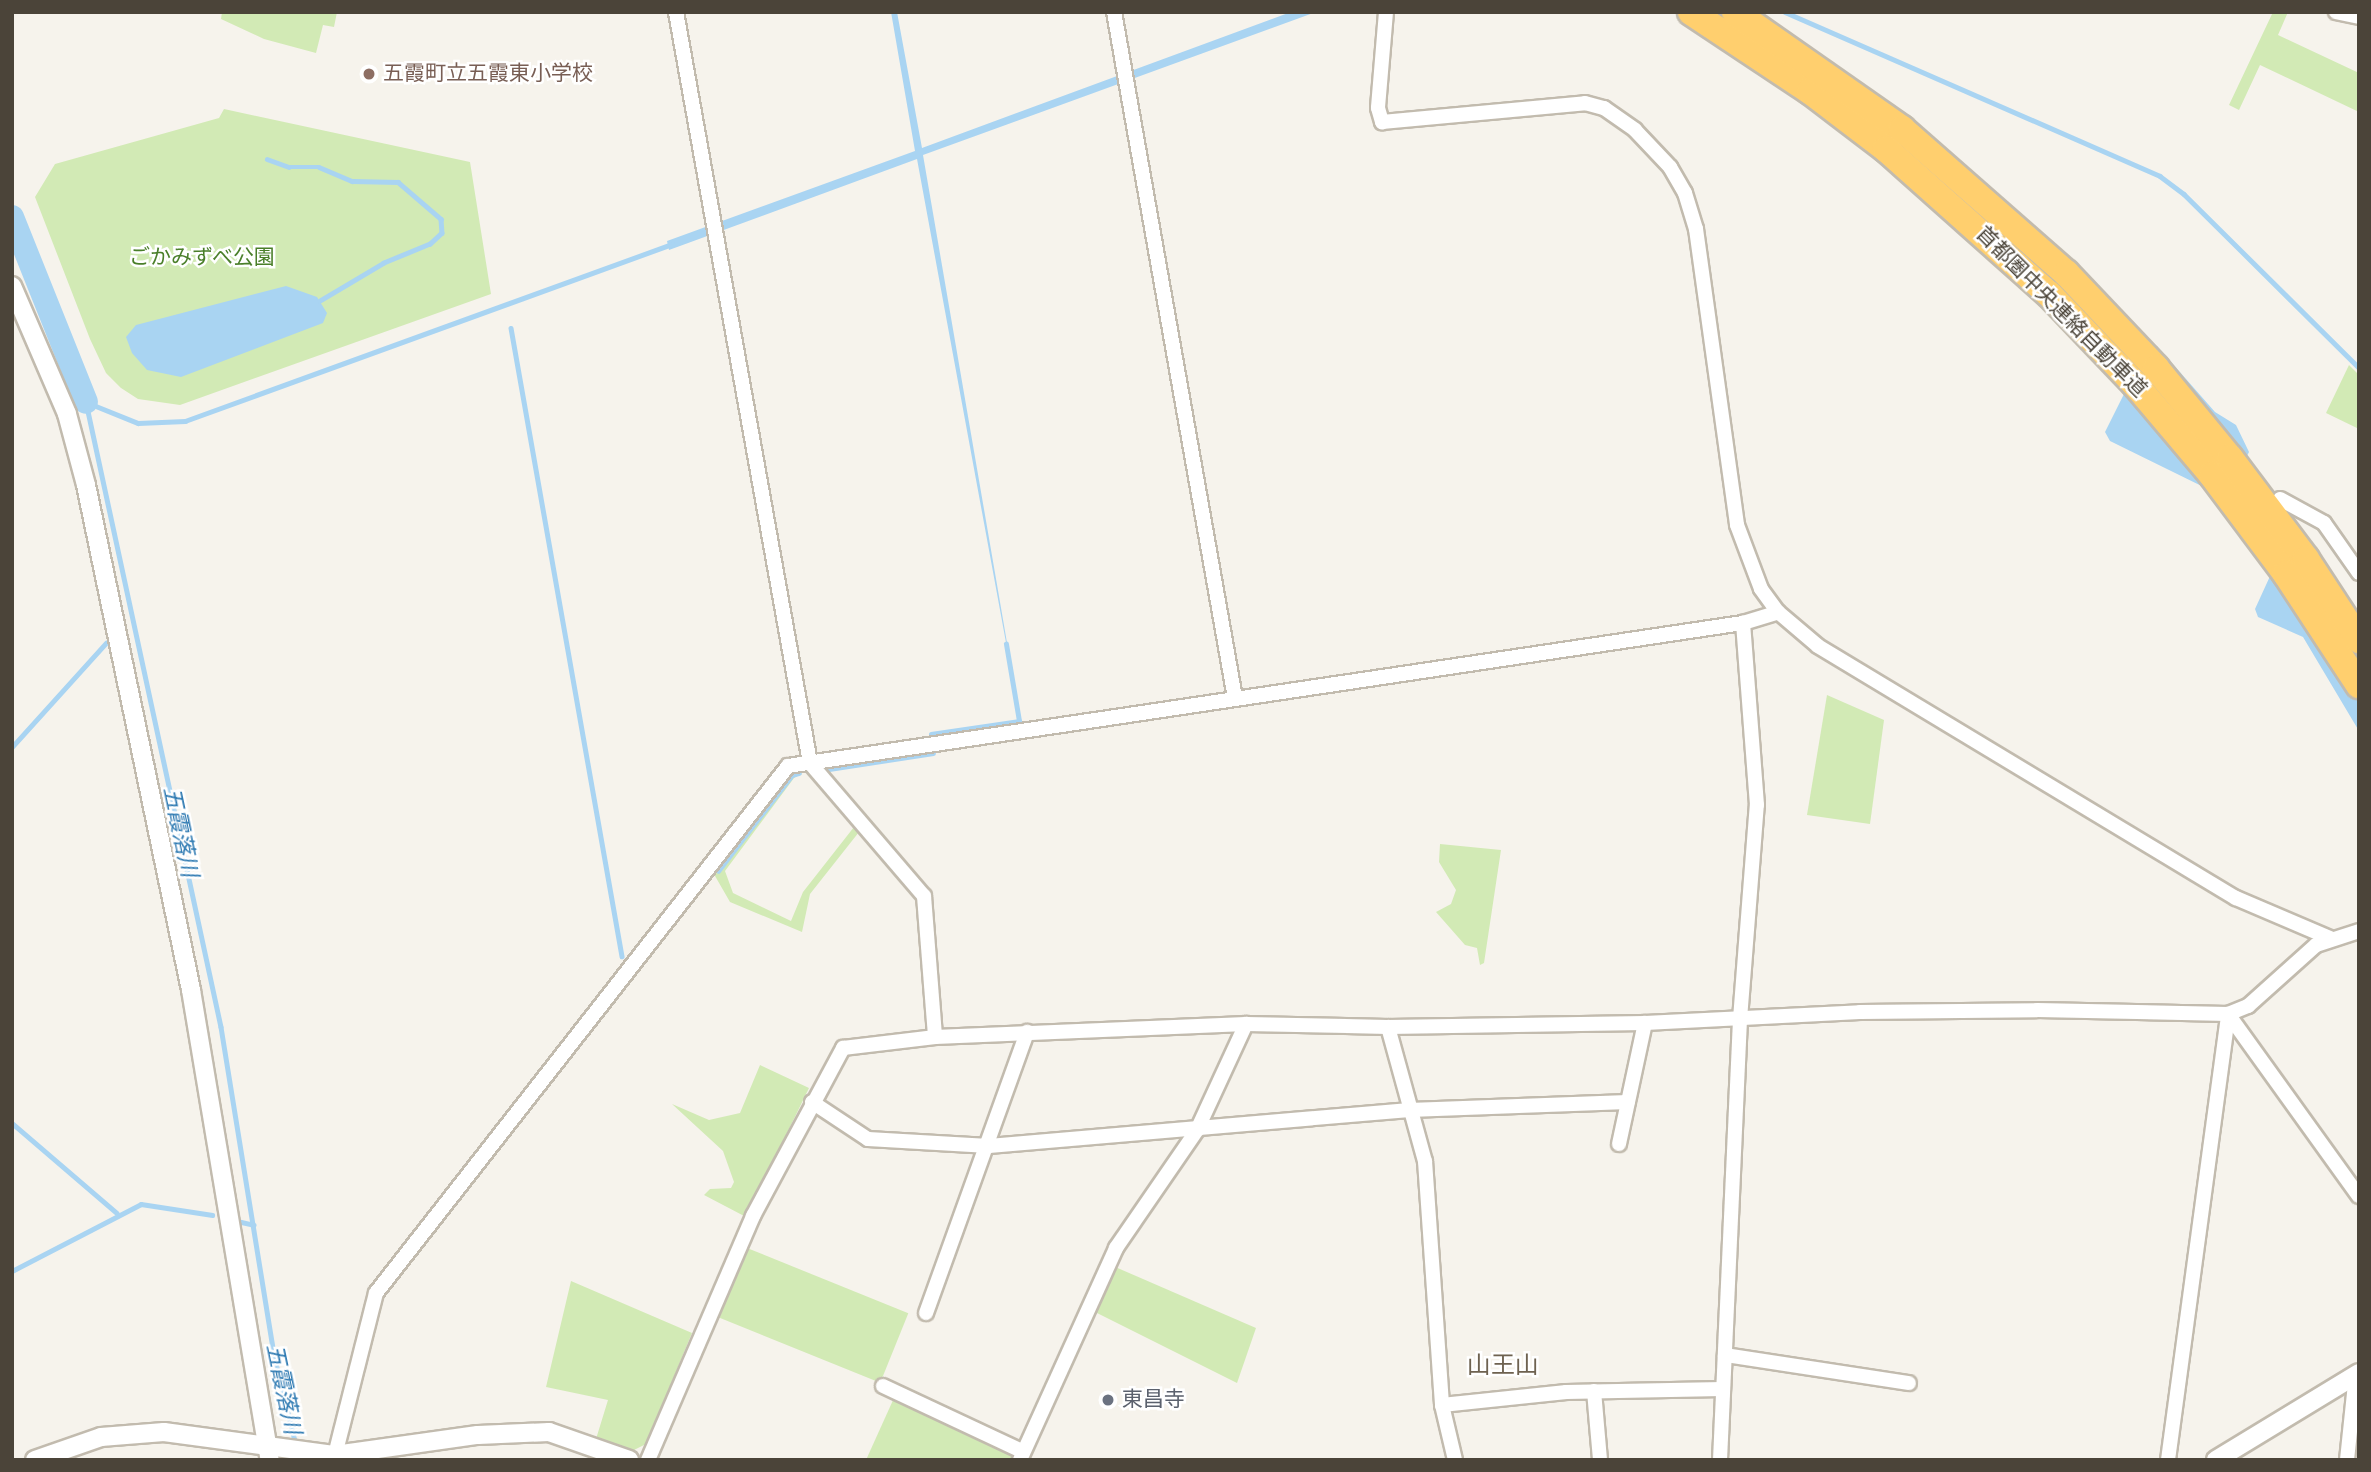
<!DOCTYPE html>
<meta charset="utf-8">
<style>
body{margin:0}
#map{position:relative;width:2371px;height:1472px;overflow:hidden;background:#f6f3ec;font-family:"Varela Round","Noto Sans JP",sans-serif}
div>[style]{position:absolute}
[style*='--x']{left:calc(var(--x)*1px);top:calc(var(--y)*1px);width:calc(var(--w)*1px);rotate:calc(var(--a)*1deg)}
.green>*{inset:0;background:#d2eab5;transform-origin:0 0}
.water>*{inset:0;background:#a9d4f2}
.stream>*{height:4.5px;margin:-2.25px;padding:0 2.25px;transform-origin:2.25px;border-radius:2.25px;background:#a9d4f2}
.river>*{height:24px;margin:-12px;padding:0 12px;transform-origin:12px;border-radius:12px;background:#a9d4f2}
.roads{filter:drop-shadow(2px 0 #c2bbae) drop-shadow(-2px 0 #c2bbae) drop-shadow(0 2px #c2bbae) drop-shadow(0 -2px #c2bbae)}
.minor>*{height:14px;margin:-7px;padding:0 7px;transform-origin:7px;border-radius:7px;background:#fff}
.tertiary>*{height:18px;margin:-9px;padding:0 9px;transform-origin:9px;border-radius:9px;background:#fff}
.motorway>*{height:26px;margin:-13px;padding:0 13px;transform-origin:13px;border-radius:13px;background:#ffcf6e}
.dots>*{width:19px;height:19px;translate:-50% -50%;box-sizing:border-box;border:4px solid #fff;border-radius:50%}
span{translate:-50% -50%;white-space:nowrap;text-align:center;line-height:1.15;-webkit-text-stroke:5px #fff;paint-order:stroke}
.education-label{font-size:21px;color:#785e54}
.left{translate:0 -50%;text-align:left}
.park-label{font-size:21px;color:#4a7f2a}
.street-label{font-size:21px;color:#4b4439}
.worship-label{font-size:21px;color:#5b616d}
.water-label{font-size:23px;color:#2e7ab2;font-style:italic}
.quarter-label{font-size:24px;color:#6e6250}
.frame{position:absolute;inset:0;border:14px solid #4b4439;pointer-events:none}
</style>
<div id="map">
<div class="green">
<i style="clip-path:polygon(222px 12px,337px 12px,334px 27px,323px 25px,316px 53px,264px 39px,221px 19px)"></i>
<i style="clip-path:polygon(2273px 12px,2288px 12px,2278px 35px,2359px 73px,2359px 112px,2260px 65px,2239px 110px,2229px 105px)"></i>
<i style="clip-path:polygon(224px 109px,470px 162px,491px 294px,180px 405px,138px 399px,121px 388px,106px 373px,90px 339px,35px 197px,55px 164px,219px 118px)"></i>
<i style="clip-path:polygon(2349px 365px,2359px 375px,2359px 429px,2326px 413px)"></i>
<i style="clip-path:polygon(1827px 695px,1884px 720px,1870px 824px,1807px 815px)"></i>
<i style="clip-path:polygon(800px 769px,804px 772px,794px 778px,725px 871px,733px 893px,791px 921px,803px 892px,854px 827px,859px 832px,810px 894px,802px 932px,730px 902px,711px 869px,789px 772px)"></i>
<i style="clip-path:polygon(1440px 844px,1501px 850px,1484px 963px,1480px 965px,1477px 948px,1465px 945px,1436px 912px,1451px 904px,1456px 890px,1439px 862px)"></i>
<i style="clip-path:polygon(760px 1065px,809px 1088px,746px 1217px,704px 1195px,710px 1189px,731px 1188px,734px 1182px,723px 1151px,672px 1104px,709px 1120px,740px 1113px)"></i>
<i style="left:747px;top:1248px;width:174px;height:75px;rotate:22deg"></i>
<i style="clip-path:polygon(1113px 1266px,1256px 1328px,1237px 1383px,1089px 1309px)"></i>
<i style="clip-path:polygon(571px 1281px,692px 1333px,646px 1444px,632px 1451px,596px 1439px,608px 1400px,546px 1387px)"></i>
<i style="clip-path:polygon(894px 1398px,1014px 1452px,1012px 1460px,866px 1460px)"></i>
</div>
<div class="water">
<i style="clip-path:polygon(891px 12px,897px 12px,922px 148px,1291px 12px,1316px 12px,923px 155px,1021px 724px,917px 159px,669px 250px,667px 241px,915px 151px)"></i>
<i style="clip-path:polygon(286px 286px,317px 297px,327px 313px,323px 323px,181px 377px,147px 370px,132px 353px,126px 337px,136px 325px)"></i>
<i style="clip-path:polygon(2157px 346px,2215px 412px,2236px 425px,2249px 452px,2226px 498px,2110px 441px,2105px 432px,2147px 348px)"></i>
<i style="clip-path:polygon(2282px 550px,2348px 613px,2359px 614px,2359px 731px,2303px 637px,2258px 617px,2255px 609px)"></i>
</div>
<div class="stream">
<i style="--x:1785;--y:12;--w:409;--a:23.6"></i>
<i style="--x:2160;--y:176;--w:30;--a:37"></i>
<i style="--x:2184;--y:194;--w:247;--a:44.8"></i>
<i style="--x:267;--y:159;--w:23;--a:20"></i>
<i style="--x:289;--y:167;--w:30;--a:0"></i>
<i style="--x:319;--y:167;--w:36;--a:23"></i>
<i style="--x:352;--y:181;--w:46;--a:1.2"></i>
<i style="--x:398;--y:182;--w:57;--a:40.7"></i>
<i style="--x:441;--y:219;--w:14;--a:86"></i>
<i style="--x:442;--y:233;--w:16;--a:137"></i>
<i style="--x:430;--y:244;--w:50;--a:157.6"></i>
<i style="--x:384;--y:263;--w:74;--a:149.3"></i>
<i style="--x:511;--y:328;--w:638;--a:79.98"></i>
<i style="--x:86;--y:402;--w:56;--a:22"></i>
<i style="--x:138;--y:423;--w:47;--a:-2.4"></i>
<i style="--x:185;--y:421;--w:518;--a:-19.97"></i>
<i style="--x:86;--y:402;--w:639;--a:77.81"></i>
<i style="--x:221;--y:1027;--w:332;--a:80.8"></i>
<i style="--x:274;--y:1355;--w:93;--a:76.3"></i>
<i style="--x:931;--y:734;--w:89;--a:-8.4"></i>
<i style="--x:1019;--y:721;--w:78;--a:-99.6"></i>
<i style="--x:12;--y:747;--w:140;--a:-47.9"></i>
<i style="--x:829;--y:769;--w:105;--a:-8.7"></i>
<i style="--x:718;--y:871;--w:121;--a:-52.4"></i>
<i style="--x:792;--y:775;--w:7;--a:-16"></i>
<i style="--x:12;--y:1123;--w:138;--a:40.6"></i>
<i style="--x:237;--y:1221;--w:17;--a:13"></i>
<i style="--x:12;--y:1271;--w:145;--a:-27.4"></i>
<i style="--x:141;--y:1204;--w:72;--a:8.8"></i>
</div>
<div class="river">
<i style="--x:12;--y:217;--w:199;--a:68.2"></i>
</div>
<div class="roads">
<div class="minor">
<i style="--x:676;--y:12;--w:763;--a:79.88"></i>
<i style="--x:810;--y:763;--w:175;--a:49.4"></i>
<i style="--x:924;--y:896;--w:141;--a:85.5"></i>
<i style="--x:1114;--y:12;--w:697;--a:80"></i>
<i style="--x:1386;--y:12;--w:96;--a:94.8"></i>
<i style="--x:1378;--y:108;--w:15;--a:74"></i>
<i style="--x:1382;--y:122;--w:204;--a:-5.3"></i>
<i style="--x:1585;--y:103;--w:20;--a:15"></i>
<i style="--x:1604;--y:108;--w:38;--a:35"></i>
<i style="--x:1635;--y:130;--w:51;--a:46.6"></i>
<i style="--x:1670;--y:167;--w:30;--a:60"></i>
<i style="--x:1685;--y:193;--w:38;--a:73"></i>
<i style="--x:1696;--y:229;--w:299;--a:82.1"></i>
<i style="--x:1737;--y:525;--w:68;--a:69.4"></i>
<i style="--x:1761;--y:589;--w:29;--a:54"></i>
<i style="--x:2336;--y:12;--w:24;--a:12"></i>
<i style="--x:2280;--y:499;--w:50;--a:28.6"></i>
<i style="--x:2324;--y:523;--w:61;--a:55"></i>
<i style="--x:2228;--y:1014;--w:224;--a:54.3"></i>
<i style="--x:1388;--y:1027;--w:139;--a:74.6"></i>
<i style="--x:1425;--y:1161;--w:245;--a:86"></i>
<i style="--x:1442;--y:1405;--w:57;--a:76.7"></i>
<i style="--x:812;--y:1102;--w:67;--a:33.5"></i>
<i style="--x:868;--y:1139;--w:121;--a:3.3"></i>
<i style="--x:989;--y:1146;--w:422;--a:-4.9"></i>
<i style="--x:1409;--y:1110;--w:219;--a:-2.1"></i>
<i style="--x:1619;--y:1144;--w:124;--a:-77.9"></i>
<i style="--x:926;--y:1313;--w:299;--a:-70.2"></i>
<i style="--x:1725;--y:1355;--w:186;--a:8.7"></i>
<i style="--x:883;--y:1386;--w:153;--a:25.1"></i>
<i style="--x:1594;--y:1391;--w:69;--a:85"></i>
<i style="--x:1442;--y:1405;--w:125;--a:-6"></i>
<i style="--x:1566;--y:1392;--w:157;--a:-1.1"></i>
<i style="--x:335;--y:1455;--w:167;--a:-75.8"></i>
<i style="--x:376;--y:1293;--w:669;--a:-51.98"></i>
<i style="--x:788;--y:766;--w:966;--a:-8.52"></i>
<i style="--x:1743;--y:623;--w:37;--a:-17"></i>
<i style="--x:1778;--y:612;--w:52;--a:40.4"></i>
<i style="--x:1818;--y:646;--w:488;--a:31.1"></i>
<i style="--x:2236;--y:898;--w:102;--a:23.1"></i>
<i style="--x:648;--y:1460;--w:266;--a:-66.7"></i>
<i style="--x:753;--y:1216;--w:191;--a:-61.8"></i>
<i style="--x:843;--y:1048;--w:93;--a:-6.8"></i>
<i style="--x:935;--y:1037;--w:311;--a:-2.4"></i>
<i style="--x:1246;--y:1024;--w:142;--a:1.2"></i>
<i style="--x:1388;--y:1027;--w:257;--a:-0.9"></i>
<i style="--x:1645;--y:1023;--w:215;--a:-2.9"></i>
<i style="--x:1860;--y:1012;--w:177;--a:-0.6"></i>
<i style="--x:2037;--y:1010;--w:191;--a:1.2"></i>
<i style="--x:2228;--y:1014;--w:22;--a:-22"></i>
<i style="--x:2248;--y:1006;--w:91;--a:-41.9"></i>
<i style="--x:2316;--y:945;--w:45;--a:-18"></i>
<i style="--x:1020;--y:1460;--w:233;--a:-65.6"></i>
<i style="--x:1116;--y:1248;--w:143;--a:-55.5"></i>
<i style="--x:1197;--y:1130;--w:117;--a:-65.2"></i>
<i style="--x:1720;--y:1460;--w:441;--a:-87.4"></i>
<i style="--x:1740;--y:1019;--w:215;--a:-85.5"></i>
<i style="--x:1757;--y:805;--w:183;--a:-94.4"></i>
<i style="--x:2168;--y:1460;--w:450;--a:-82.3"></i>
<i style="--x:2347;--y:1460;--w:85;--a:-84"></i>
</div>
<div class="tertiary">
<i style="--x:12;--y:286;--w:139;--a:66.7"></i>
<i style="--x:67;--y:414;--w:73;--a:75"></i>
<i style="--x:86;--y:485;--w:516;--a:78.25"></i>
<i style="--x:191;--y:990;--w:477;--a:80.5"></i>
<i style="--x:35;--y:1460;--w:70;--a:-19.2"></i>
<i style="--x:101;--y:1437;--w:63;--a:-4.5"></i>
<i style="--x:164;--y:1432;--w:173;--a:7.7"></i>
<i style="--x:335;--y:1455;--w:144;--a:-8"></i>
<i style="--x:478;--y:1435;--w:71;--a:-2.4"></i>
<i style="--x:549;--y:1432;--w:85;--a:19.3"></i>
<i style="--x:2216;--y:1460;--w:167;--a:-31.3"></i>
</div>
<div class="motorway">
<i style="--x:1691;--y:12;--w:143;--a:33.6"></i>
<i style="--x:1810;--y:91;--w:96;--a:37.3"></i>
<i style="--x:1886;--y:149;--w:218;--a:41.7"></i>
<i style="--x:2049;--y:294;--w:126;--a:46.3"></i>
<i style="--x:2136;--y:385;--w:118;--a:49.8"></i>
<i style="--x:2212;--y:475;--w:124;--a:53.2"></i>
<i style="--x:2286;--y:574;--w:133;--a:56.7"></i>
<i style="--x:1735;--y:12;--w:204;--a:35"></i>
<i style="--x:1902;--y:129;--w:218;--a:41.3"></i>
<i style="--x:2066;--y:273;--w:131;--a:46.5"></i>
<i style="--x:2156;--y:368;--w:117;--a:50.6"></i>
<i style="--x:2230;--y:458;--w:126;--a:53"></i>
<i style="--x:2306;--y:559;--w:97;--a:56.8"></i>
</div>
</div>
<div class="dots">
<i style="left:369px;top:74px;background:#8d6e63"></i>
<i style="left:1108px;top:1400px;background:#6b7280"></i>
</div>
<div class="education-label">
<span class="left" style="left:383px;top:74px">五霞町立五霞東小学校</span>
</div>
<div class="park-label">
<span style="left:202px;top:258px">ごかみずべ公園</span>
</div>
<div class="street-label">
<span style="left:2061px;top:312px;rotate:45deg">首都圏中央連絡自動車道</span>
</div>
<div class="worship-label">
<span class="left" style="left:1122px;top:1400px">東昌寺</span>
</div>
<div class="water-label">
<span style="left:180px;top:832px;rotate:78deg">五霞落川</span>
<span style="left:283px;top:1389px;rotate:78deg">五霞落川</span>
</div>
<div class="quarter-label">
<span style="left:1503px;top:1366px">山王山</span>
</div>
<div class="frame"></div>
</div>
